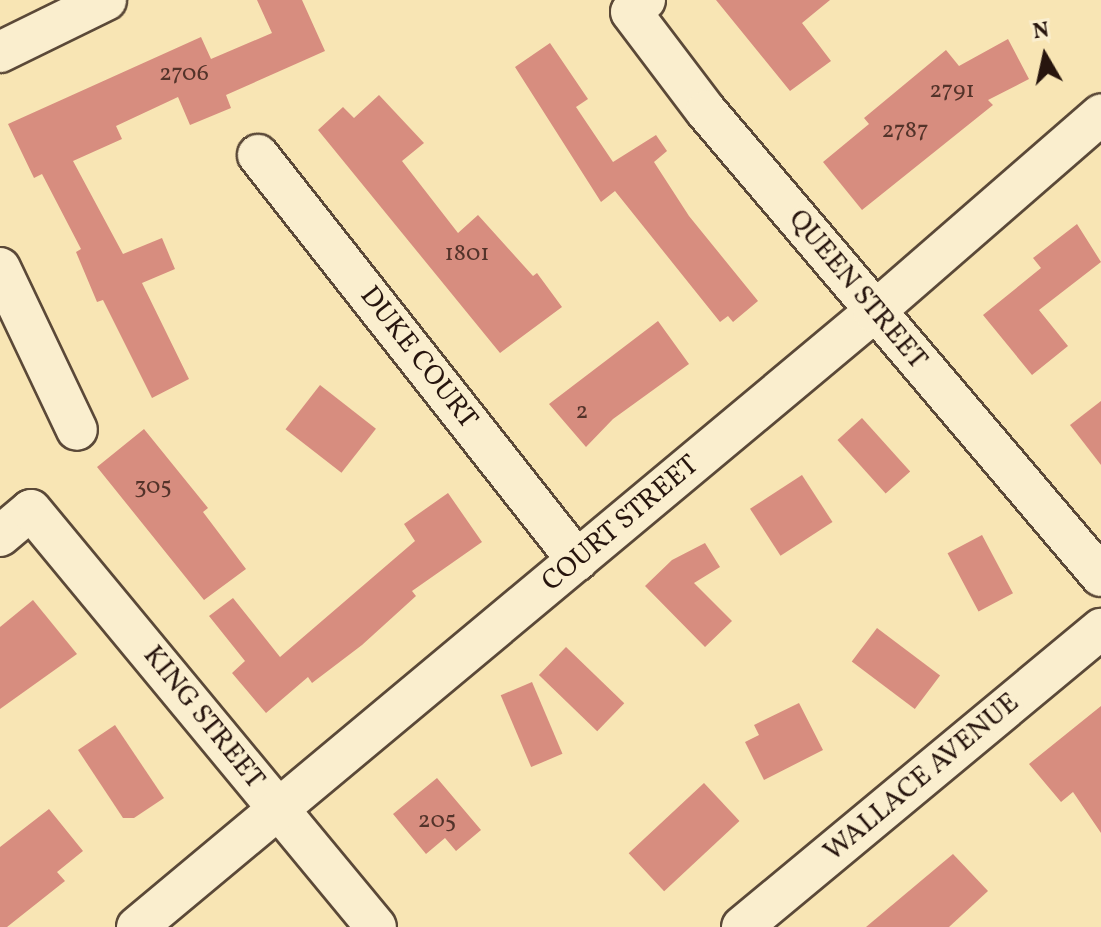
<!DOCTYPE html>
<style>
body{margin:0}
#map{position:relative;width:1101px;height:927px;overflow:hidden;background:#f8e5b4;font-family:Vollkorn,serif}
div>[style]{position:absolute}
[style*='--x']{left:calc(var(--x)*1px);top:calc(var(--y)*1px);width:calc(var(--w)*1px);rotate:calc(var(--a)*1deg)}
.building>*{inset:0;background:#d78d7f;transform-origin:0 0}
.roads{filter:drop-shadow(2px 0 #5b4938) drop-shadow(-2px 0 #5b4938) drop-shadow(0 2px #5b4938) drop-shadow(0 -2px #5b4938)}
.street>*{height:40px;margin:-20px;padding:0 20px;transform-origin:20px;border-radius:20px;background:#faeece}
span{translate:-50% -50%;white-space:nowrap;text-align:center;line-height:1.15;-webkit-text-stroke:8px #faeece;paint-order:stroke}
.number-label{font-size:24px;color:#53332a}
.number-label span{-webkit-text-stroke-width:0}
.street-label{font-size:28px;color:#27150e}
.north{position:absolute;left:1005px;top:16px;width:80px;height:80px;-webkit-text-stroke:6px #faeece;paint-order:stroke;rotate:351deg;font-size:22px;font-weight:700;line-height:32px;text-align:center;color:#27150e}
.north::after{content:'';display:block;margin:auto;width:28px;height:36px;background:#27150e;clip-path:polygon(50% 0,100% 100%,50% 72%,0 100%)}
</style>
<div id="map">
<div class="building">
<i style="clip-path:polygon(257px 0,302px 0,325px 51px,226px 95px,231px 108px,190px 125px,178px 97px,116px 126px,122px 139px,73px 161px,123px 254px,162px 238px,175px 269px,142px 283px,189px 379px,152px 398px,103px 300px,97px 302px,76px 252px,81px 249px,42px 174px,34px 178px,8px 124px,201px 37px,211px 59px,272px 33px)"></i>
<i style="clip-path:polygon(716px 0,830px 0,802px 23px,831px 61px,790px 91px)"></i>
<i style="clip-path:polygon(1008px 39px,1029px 79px,988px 100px,993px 105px,862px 210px,823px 162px,869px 124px,864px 118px,946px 50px,959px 66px)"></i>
<i style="clip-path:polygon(550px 43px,588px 99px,576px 107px,613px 162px,656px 135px,667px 151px,654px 162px,689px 216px,758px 301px,733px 322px,728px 316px,720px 322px,615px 191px,601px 202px,515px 67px)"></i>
<i style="clip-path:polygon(379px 95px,424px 143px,402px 161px,458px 233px,478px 215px,533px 276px,537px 273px,562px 307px,500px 353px,318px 130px,343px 107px,354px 118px)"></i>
<i style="clip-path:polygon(1077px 224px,1101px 262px,1039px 310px,1068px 346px,1032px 375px,983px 315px,1041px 268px,1033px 258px)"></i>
<i style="clip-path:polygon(658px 321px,689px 364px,613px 419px,586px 447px,549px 404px)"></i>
<i style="left:320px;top:385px;width:71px;height:56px;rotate:38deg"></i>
<i style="clip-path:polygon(1101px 401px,1101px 465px,1070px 425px)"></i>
<i style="left:862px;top:418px;width:72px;height:33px;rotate:48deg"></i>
<i style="clip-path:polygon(144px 429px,208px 508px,203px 512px,246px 569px,204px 600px,97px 467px)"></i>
<i style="left:802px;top:475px;width:56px;height:62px;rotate:57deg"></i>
<i style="clip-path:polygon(448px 493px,482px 542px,412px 591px,416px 596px,362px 645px,312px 683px,308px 677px,266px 713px,232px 673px,245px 661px,209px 616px,233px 598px,280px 657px,415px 541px,404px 524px)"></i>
<i style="left:982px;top:535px;width:66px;height:39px;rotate:62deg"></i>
<i style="clip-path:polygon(705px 543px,720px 567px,694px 583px,732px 621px,705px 647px,645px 586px,672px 560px)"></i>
<i style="clip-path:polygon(33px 600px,77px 654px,0 709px,0 627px)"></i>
<i style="left:877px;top:628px;width:79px;height:42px;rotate:37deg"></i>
<i style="left:566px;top:647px;width:81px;height:39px;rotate:44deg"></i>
<i style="left:532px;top:682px;width:78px;height:34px;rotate:67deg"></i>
<i style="clip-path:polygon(799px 703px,823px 750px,764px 780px,745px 742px,759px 735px,754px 725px)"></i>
<i style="clip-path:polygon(1101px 706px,1101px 833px,1073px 792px,1061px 802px,1029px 764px)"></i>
<i style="clip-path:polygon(115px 725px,164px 798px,134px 818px,123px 818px,78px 750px)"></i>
<i style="clip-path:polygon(437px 778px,481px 830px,456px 851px,445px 838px,426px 854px,393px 814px)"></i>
<i style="left:704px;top:783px;width:52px;height:103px;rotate:47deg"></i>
<i style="clip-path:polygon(49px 809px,83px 851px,57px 872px,65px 881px,7px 927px,0 927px,0 847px)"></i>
<i style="clip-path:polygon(953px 854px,988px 891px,949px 927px,866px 927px)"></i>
</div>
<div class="roads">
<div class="street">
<i style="--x:645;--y:0;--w:18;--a:139"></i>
<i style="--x:631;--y:12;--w:124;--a:52.9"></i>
<i style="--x:706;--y:111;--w:610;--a:49.65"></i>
<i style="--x:0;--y:52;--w:118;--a:-26.1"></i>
<i style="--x:258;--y:155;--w:516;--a:51.77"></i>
<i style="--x:0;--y:268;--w:179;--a:64.6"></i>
<i style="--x:0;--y:536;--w:40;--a:-40"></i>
<i style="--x:31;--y:510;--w:541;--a:50.4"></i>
<i style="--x:137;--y:927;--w:960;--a:-39.84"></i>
<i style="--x:874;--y:312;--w:301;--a:-41"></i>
<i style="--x:742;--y:927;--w:467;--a:-39.7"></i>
</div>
</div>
<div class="number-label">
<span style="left:184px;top:75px">2706</span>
<span style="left:952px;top:92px">2791</span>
<span style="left:905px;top:132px">2787</span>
<span style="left:467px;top:255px">1801</span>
<span style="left:582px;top:413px">2</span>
<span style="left:153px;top:488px">305</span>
<span style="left:437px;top:822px">205</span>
</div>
<div class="street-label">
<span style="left:857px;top:290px;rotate:50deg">QUEEN STREET</span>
<span style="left:418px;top:358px;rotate:52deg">DUKE COURT</span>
<span style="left:621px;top:524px;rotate:-40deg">COURT STREET</span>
<span style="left:203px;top:718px;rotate:51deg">KING STREET</span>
<span style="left:922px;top:778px;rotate:-40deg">WALLACE AVENUE</span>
</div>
<div class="north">N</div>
</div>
